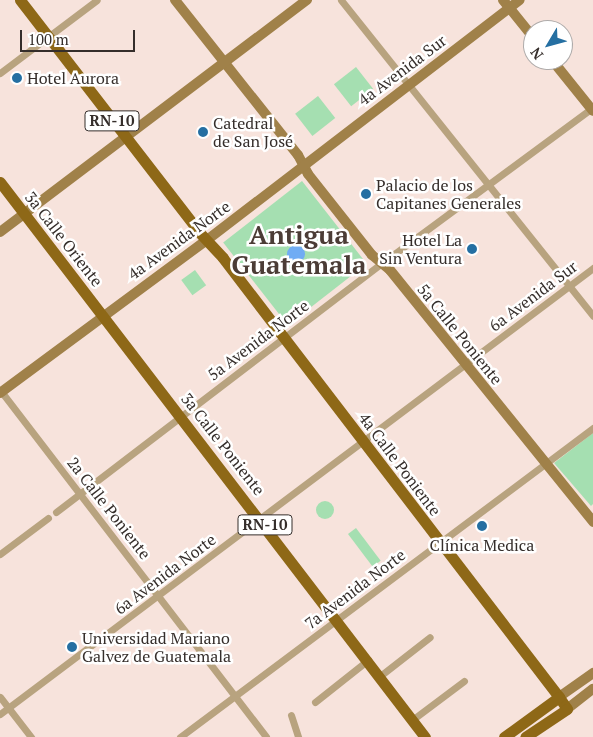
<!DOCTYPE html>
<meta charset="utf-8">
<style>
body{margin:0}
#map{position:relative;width:593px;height:737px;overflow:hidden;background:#f7e3dc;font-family:"PT Serif",serif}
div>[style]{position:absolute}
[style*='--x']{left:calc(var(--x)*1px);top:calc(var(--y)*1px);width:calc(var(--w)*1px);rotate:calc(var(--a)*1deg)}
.green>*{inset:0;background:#a5dfb1;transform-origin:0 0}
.round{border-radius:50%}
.water>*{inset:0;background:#70acf4}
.street>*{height:7px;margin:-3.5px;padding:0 3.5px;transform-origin:3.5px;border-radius:3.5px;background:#b8a37f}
.secondary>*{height:10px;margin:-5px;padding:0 5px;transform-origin:5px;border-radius:5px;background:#a08149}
.primary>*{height:11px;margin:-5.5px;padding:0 5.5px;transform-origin:5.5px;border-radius:5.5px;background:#8e6817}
.dots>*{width:14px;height:14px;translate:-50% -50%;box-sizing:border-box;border:2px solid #fff;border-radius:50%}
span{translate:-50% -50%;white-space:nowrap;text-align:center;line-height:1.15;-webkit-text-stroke:5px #fff;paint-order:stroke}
.shield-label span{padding:1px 4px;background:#fff;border:1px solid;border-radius:4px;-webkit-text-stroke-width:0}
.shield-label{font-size:15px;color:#352e2b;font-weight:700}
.street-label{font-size:16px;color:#352e2b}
.poi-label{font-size:16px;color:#352e2b}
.left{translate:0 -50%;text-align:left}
.right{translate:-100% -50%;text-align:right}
.town-label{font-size:26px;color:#4b3c36;font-weight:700}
.north{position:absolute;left:523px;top:20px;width:50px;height:50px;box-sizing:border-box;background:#fff;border:1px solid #aeabaa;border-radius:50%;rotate:233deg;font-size:14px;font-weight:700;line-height:20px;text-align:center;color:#352e2b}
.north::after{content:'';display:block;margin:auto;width:18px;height:22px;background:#256fa2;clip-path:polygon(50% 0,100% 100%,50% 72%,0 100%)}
.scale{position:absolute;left:20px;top:30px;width:115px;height:22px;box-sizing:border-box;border:2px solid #352e2b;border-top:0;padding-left:6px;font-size:15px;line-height:18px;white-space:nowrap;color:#352e2b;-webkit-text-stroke:4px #fff;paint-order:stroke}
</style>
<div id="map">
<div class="green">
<i style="left:356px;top:67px;width:28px;height:28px;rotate:52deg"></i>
<i style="left:318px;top:96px;width:28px;height:29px;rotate:52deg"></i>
<i style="left:302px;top:181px;width:105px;height:100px;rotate:52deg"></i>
<i style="left:195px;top:270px;width:19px;height:17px;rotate:54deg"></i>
<i style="clip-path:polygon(593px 433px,593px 504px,591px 506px,554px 463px)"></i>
<i class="round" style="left:316px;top:501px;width:18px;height:18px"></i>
<i style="left:356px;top:528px;width:41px;height:10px;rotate:53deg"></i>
</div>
<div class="water">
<i class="round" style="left:287px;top:245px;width:18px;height:18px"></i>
</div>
<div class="street">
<i style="--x:341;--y:0;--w:404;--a:51.4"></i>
<i style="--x:0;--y:73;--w:121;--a:-37"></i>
<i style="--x:0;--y:390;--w:437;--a:52.5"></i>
<i style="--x:56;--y:512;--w:415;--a:-37.4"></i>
<i style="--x:386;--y:260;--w:255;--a:-36.4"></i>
<i style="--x:0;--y:554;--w:60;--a:-36.9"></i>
<i style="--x:380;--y:676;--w:63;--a:-38"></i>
<i style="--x:0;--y:697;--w:51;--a:52.2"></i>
<i style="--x:315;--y:702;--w:68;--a:-38.4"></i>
<i style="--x:0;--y:714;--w:742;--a:-36.95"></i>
<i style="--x:291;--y:715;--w:23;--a:72"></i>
<i style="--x:412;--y:720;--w:65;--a:-36.9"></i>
<i style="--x:180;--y:737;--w:516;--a:-36.8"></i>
</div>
<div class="secondary">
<i style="--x:175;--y:0;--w:198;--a:51.6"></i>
<i style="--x:298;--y:155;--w:21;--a:62"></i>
<i style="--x:308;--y:174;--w:103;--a:51.7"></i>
<i style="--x:372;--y:255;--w:23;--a:40"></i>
<i style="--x:390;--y:270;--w:324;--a:51.1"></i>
<i style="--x:503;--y:0;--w:48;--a:51"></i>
<i style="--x:552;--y:60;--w:65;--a:51.2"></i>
<i style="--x:0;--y:232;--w:385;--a:-37.1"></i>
<i style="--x:0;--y:393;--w:257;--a:-36.5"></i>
<i style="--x:207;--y:240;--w:394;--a:-37.5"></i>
<i style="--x:559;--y:697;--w:42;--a:-35.2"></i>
<i style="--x:567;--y:709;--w:33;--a:-38"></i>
</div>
<div class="primary">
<i style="--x:20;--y:0;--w:293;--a:52.3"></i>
<i style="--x:199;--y:232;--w:35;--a:47"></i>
<i style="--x:223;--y:258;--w:553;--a:52.57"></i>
<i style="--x:559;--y:697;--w:14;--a:56"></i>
<i style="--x:567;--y:709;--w:50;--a:146.3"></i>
<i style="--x:0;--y:182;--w:699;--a:52.56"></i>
<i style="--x:504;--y:737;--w:68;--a:-36"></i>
</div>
<div class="dots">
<i style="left:17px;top:78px;background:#256fa2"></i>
<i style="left:203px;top:132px;background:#256fa2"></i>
<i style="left:366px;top:194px;background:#256fa2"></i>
<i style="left:472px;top:249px;background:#256fa2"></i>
<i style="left:482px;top:526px;background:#256fa2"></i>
<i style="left:72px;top:647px;background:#256fa2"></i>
</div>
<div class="shield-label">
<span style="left:112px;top:121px">RN-10</span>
<span style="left:265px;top:525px">RN-10</span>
</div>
<div class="street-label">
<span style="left:402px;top:70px;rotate:-37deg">4a Avenida Sur</span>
<span style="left:64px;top:239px;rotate:52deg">3a Calle Oriente</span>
<span style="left:179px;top:240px;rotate:-36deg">4a Avenida Norte</span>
<span style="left:533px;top:296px;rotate:-37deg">6a Avenida Sur</span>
<span style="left:460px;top:334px;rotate:51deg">5a Calle Poniente</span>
<span style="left:258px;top:340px;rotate:-37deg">5a Avenida Norte</span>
<span style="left:223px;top:444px;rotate:52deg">3a Calle Poniente</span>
<span style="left:400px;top:464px;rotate:53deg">4a Calle Poniente</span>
<span style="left:109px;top:508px;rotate:52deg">2a Calle Poniente</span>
<span style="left:165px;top:574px;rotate:-37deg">6a Avenida Norte</span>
<span style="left:355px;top:589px;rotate:-37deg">7a Avenida Norte</span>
</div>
<div class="poi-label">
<span class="left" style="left:27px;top:78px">Hotel Aurora</span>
<span class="left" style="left:213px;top:132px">Catedral<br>de San José</span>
<span class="left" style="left:376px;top:194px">Palacio de los<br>Capitanes Generales</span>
<span class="right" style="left:462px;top:249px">Hotel La<br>Sin Ventura</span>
<span style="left:482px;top:545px">Clínica Medica</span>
<span class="left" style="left:82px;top:647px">Universidad Mariano<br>Galvez de Guatemala</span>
</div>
<div class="town-label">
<span style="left:299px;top:250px">Antigua<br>Guatemala</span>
</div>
<div class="north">N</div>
<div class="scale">100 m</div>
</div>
